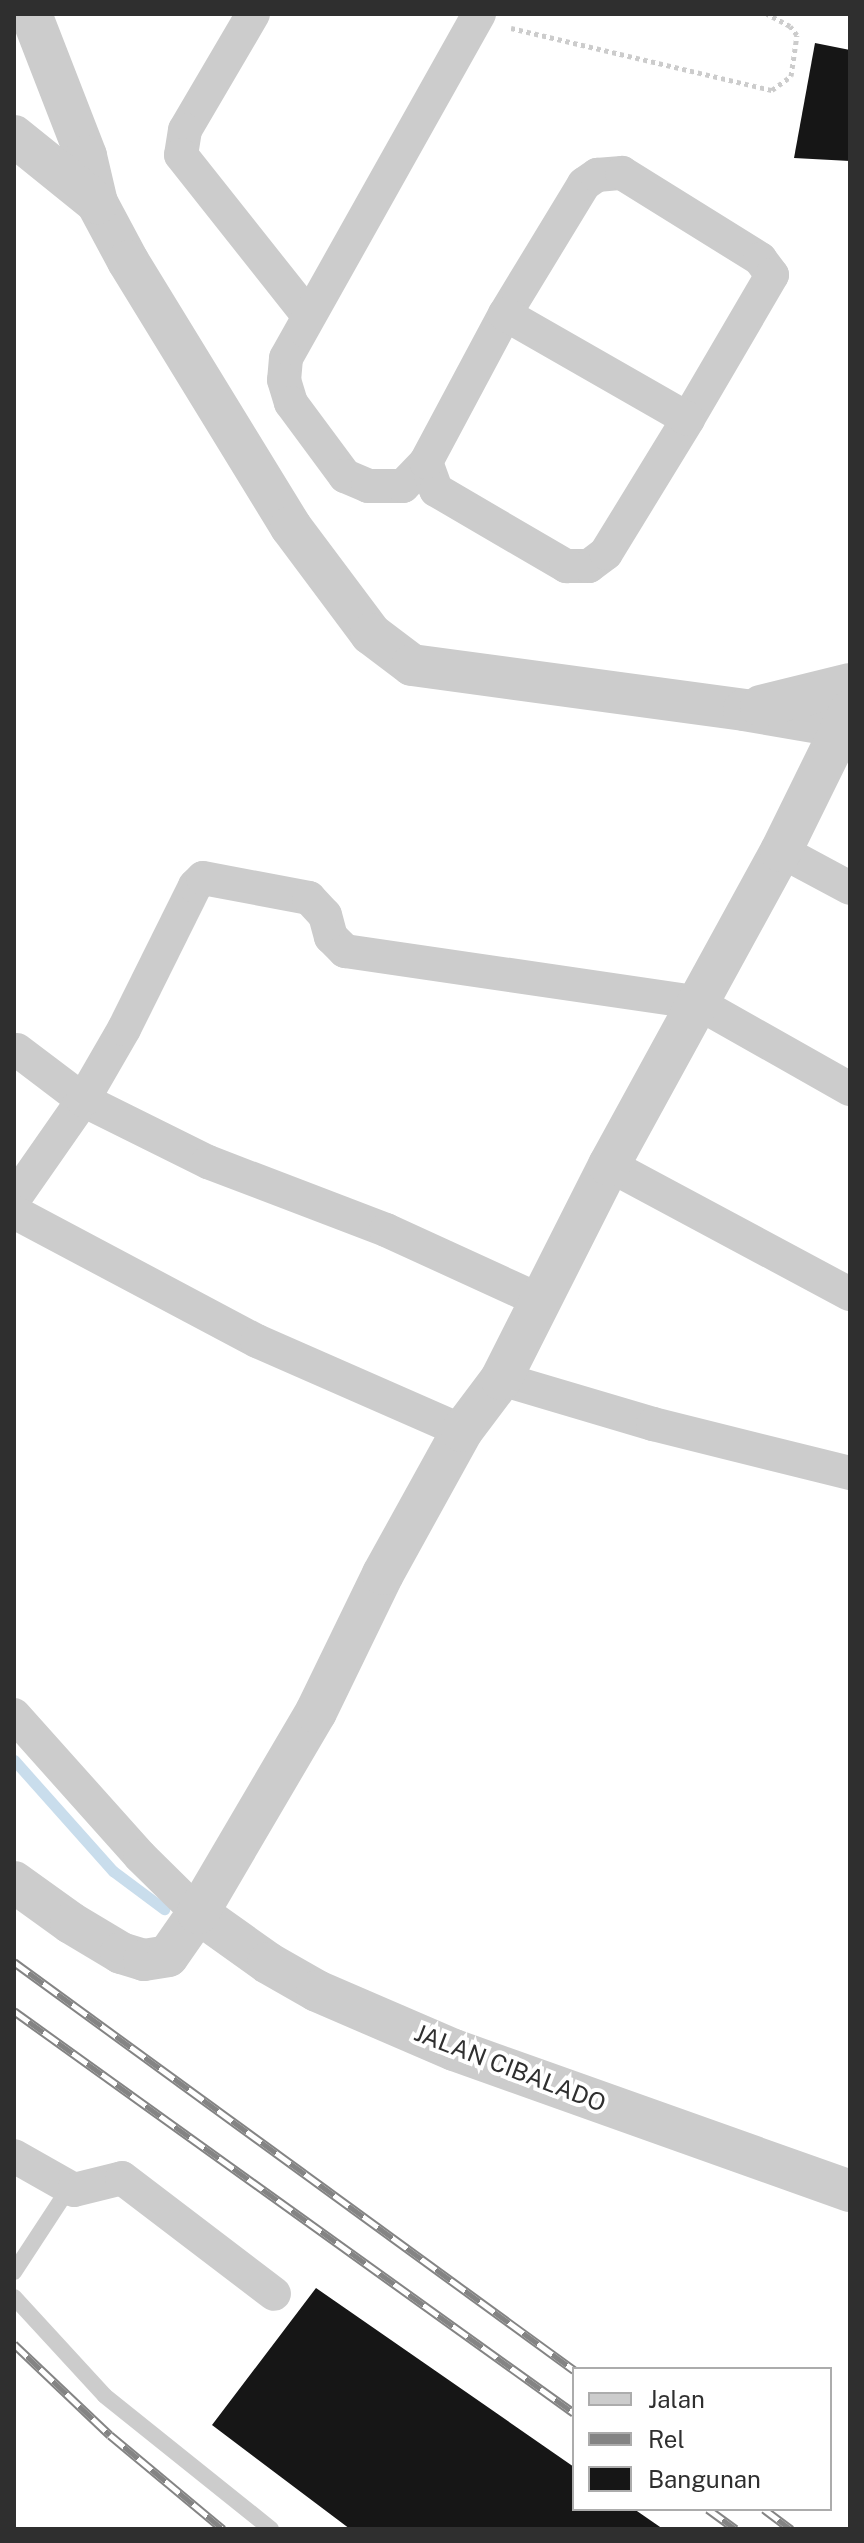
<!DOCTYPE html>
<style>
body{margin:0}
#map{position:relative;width:864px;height:2543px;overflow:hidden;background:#fff;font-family:"Public Sans",sans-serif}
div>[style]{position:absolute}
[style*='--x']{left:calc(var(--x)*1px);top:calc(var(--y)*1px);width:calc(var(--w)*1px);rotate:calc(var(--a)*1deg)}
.stream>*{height:11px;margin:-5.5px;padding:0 5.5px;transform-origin:5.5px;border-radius:5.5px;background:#c9ddec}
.building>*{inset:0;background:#161616}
.path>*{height:5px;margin-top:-2.5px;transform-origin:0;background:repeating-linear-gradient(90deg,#ccc 0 4px,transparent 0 8px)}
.service>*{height:16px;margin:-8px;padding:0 8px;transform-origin:8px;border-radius:8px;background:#ccc}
.minor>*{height:34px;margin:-17px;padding:0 17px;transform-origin:17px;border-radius:17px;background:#ccc}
.tertiary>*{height:42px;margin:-21px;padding:0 21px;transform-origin:21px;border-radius:21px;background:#ccc}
.rail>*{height:9px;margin-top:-4.5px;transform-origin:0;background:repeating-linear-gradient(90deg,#fff 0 18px,#848484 0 36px);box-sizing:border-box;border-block:2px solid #848484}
span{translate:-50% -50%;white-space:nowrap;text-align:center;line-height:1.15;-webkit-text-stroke:8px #fff;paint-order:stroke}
.street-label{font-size:24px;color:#2f2f2f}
.frame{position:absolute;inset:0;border:16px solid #2f2f2f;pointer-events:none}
.legend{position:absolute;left:572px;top:2367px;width:260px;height:144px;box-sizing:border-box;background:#fff;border:2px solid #acacac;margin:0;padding:10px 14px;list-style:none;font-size:24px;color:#2f2f2f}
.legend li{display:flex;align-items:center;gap:16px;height:40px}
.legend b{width:40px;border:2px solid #acacac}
</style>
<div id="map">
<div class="stream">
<i style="--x:14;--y:1760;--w:149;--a:48.3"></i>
<i style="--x:113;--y:1871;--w:64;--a:36.7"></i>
</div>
<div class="building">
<i style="clip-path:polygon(815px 43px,850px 50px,850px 161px,794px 158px)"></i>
<i style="clip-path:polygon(316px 2288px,574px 2467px,574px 2509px,634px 2509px,663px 2529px,350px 2529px,212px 2425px)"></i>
</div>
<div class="path">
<i style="--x:511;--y:28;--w:268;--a:13.4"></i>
<i style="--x:772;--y:90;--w:24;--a:-36"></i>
<i style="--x:791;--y:76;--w:41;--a:-81.7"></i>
<i style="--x:797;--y:35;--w:11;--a:-128"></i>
<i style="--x:790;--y:26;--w:26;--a:-152"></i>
</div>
<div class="service">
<i style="--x:14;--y:2272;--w:100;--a:-56.8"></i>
<i style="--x:14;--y:2297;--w:134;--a:47.4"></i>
<i style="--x:105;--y:2396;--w:213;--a:38.7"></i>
</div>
<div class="minor">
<i style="--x:253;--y:14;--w:134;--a:120.4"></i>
<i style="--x:185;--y:130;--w:25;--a:99"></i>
<i style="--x:181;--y:155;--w:204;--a:51.6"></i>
<i style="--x:479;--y:14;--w:394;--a:119.3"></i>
<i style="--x:286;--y:358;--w:22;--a:95"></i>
<i style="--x:284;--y:380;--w:24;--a:73"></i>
<i style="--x:291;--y:403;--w:91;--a:53.5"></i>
<i style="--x:345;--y:476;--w:25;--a:23"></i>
<i style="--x:368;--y:486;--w:35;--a:0"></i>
<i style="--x:403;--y:486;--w:33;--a:-46"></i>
<i style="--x:426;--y:462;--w:30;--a:70"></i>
<i style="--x:436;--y:490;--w:151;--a:30.3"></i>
<i style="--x:566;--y:566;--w:23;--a:0"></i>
<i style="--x:589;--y:566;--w:21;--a:-37"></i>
<i style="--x:606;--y:553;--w:157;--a:-58.5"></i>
<i style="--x:426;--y:462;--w:168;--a:-61.9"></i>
<i style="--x:505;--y:314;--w:152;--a:-58.7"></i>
<i style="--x:584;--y:184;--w:16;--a:-35"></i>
<i style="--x:597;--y:175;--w:25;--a:-5"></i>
<i style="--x:622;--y:173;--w:163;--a:31.9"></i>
<i style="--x:760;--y:259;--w:20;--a:53"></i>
<i style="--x:772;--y:275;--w:167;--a:120.3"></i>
<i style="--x:688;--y:419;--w:211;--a:-150.2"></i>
<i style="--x:781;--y:851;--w:78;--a:28.2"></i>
<i style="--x:17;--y:1050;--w:83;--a:37.1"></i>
<i style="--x:83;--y:1100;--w:140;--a:26.4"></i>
<i style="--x:208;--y:1162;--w:191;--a:20.9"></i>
<i style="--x:386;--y:1230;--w:168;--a:24.6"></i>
<i style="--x:609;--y:1165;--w:273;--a:28.2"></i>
<i style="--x:14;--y:1199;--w:121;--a:-55.1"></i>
<i style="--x:83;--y:1100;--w:82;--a:-60"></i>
<i style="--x:124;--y:1029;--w:160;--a:-63.6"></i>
<i style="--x:195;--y:886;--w:11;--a:-45"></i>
<i style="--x:203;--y:878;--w:108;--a:10.7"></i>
<i style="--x:309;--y:898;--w:23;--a:47"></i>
<i style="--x:325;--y:915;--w:23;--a:75"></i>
<i style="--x:331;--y:937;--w:20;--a:45"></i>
<i style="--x:345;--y:951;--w:355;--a:8.3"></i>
<i style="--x:696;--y:1002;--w:177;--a:29.5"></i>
<i style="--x:14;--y:1212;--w:275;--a:28"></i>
<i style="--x:257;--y:1341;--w:224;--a:23.7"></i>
<i style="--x:501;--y:1379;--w:159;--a:16.5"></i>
<i style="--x:653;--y:1424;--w:203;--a:14"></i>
<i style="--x:14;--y:1715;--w:189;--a:48.2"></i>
<i style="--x:140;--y:1856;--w:81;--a:44.5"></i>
<i style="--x:14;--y:2156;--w:69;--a:29.5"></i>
<i style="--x:74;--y:2190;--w:49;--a:-14"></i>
<i style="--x:122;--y:2178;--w:191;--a:37.3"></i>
</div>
<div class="tertiary">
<i style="--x:31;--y:14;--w:152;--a:68.8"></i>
<i style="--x:86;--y:156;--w:48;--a:76.8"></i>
<i style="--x:97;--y:203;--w:66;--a:61.9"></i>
<i style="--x:128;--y:261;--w:312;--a:58.5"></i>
<i style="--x:291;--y:527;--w:134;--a:53.2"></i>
<i style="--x:371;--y:634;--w:51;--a:37.1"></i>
<i style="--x:412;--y:665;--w:335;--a:7.7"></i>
<i style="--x:744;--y:710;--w:99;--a:9.8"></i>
<i style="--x:14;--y:136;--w:107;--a:38.9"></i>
<i style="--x:761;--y:706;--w:92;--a:-13.9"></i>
<i style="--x:14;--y:1882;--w:70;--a:35.7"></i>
<i style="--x:71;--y:1923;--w:58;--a:31"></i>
<i style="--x:121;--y:1953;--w:24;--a:17"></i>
<i style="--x:144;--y:1960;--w:24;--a:-9"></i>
<i style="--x:168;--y:1956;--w:52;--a:-55.1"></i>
<i style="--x:198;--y:1913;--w:86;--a:35.5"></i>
<i style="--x:268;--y:1963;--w:56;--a:29.7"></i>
<i style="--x:317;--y:1991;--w:149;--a:23.3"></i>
<i style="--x:454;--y:2050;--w:420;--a:19.6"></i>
<i style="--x:198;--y:1913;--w:233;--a:-59.6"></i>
<i style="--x:316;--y:1712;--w:153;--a:-64.1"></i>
<i style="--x:383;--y:1574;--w:163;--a:-61.1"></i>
<i style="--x:462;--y:1431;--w:65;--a:-53.1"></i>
<i style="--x:501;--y:1379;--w:240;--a:-63.2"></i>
<i style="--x:609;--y:1165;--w:358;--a:-61.3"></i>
<i style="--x:781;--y:851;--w:156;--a:-63.8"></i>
</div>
<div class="rail">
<i style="--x:14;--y:1962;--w:693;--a:36.08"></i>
<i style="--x:14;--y:2011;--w:689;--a:35.67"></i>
<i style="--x:14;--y:2344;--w:132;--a:43.5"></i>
<i style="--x:110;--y:2435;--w:147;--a:39.8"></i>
<i style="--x:708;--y:2509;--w:34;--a:36"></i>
<i style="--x:764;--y:2509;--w:34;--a:37"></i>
</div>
<div class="street-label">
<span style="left:510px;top:2068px;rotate:21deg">JALAN CIBALADO</span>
</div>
<div class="frame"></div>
<ul class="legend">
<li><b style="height:10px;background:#ccc"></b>Jalan</li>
<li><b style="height:10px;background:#848484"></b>Rel</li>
<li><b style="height:22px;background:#161616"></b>Bangunan</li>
</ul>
</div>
